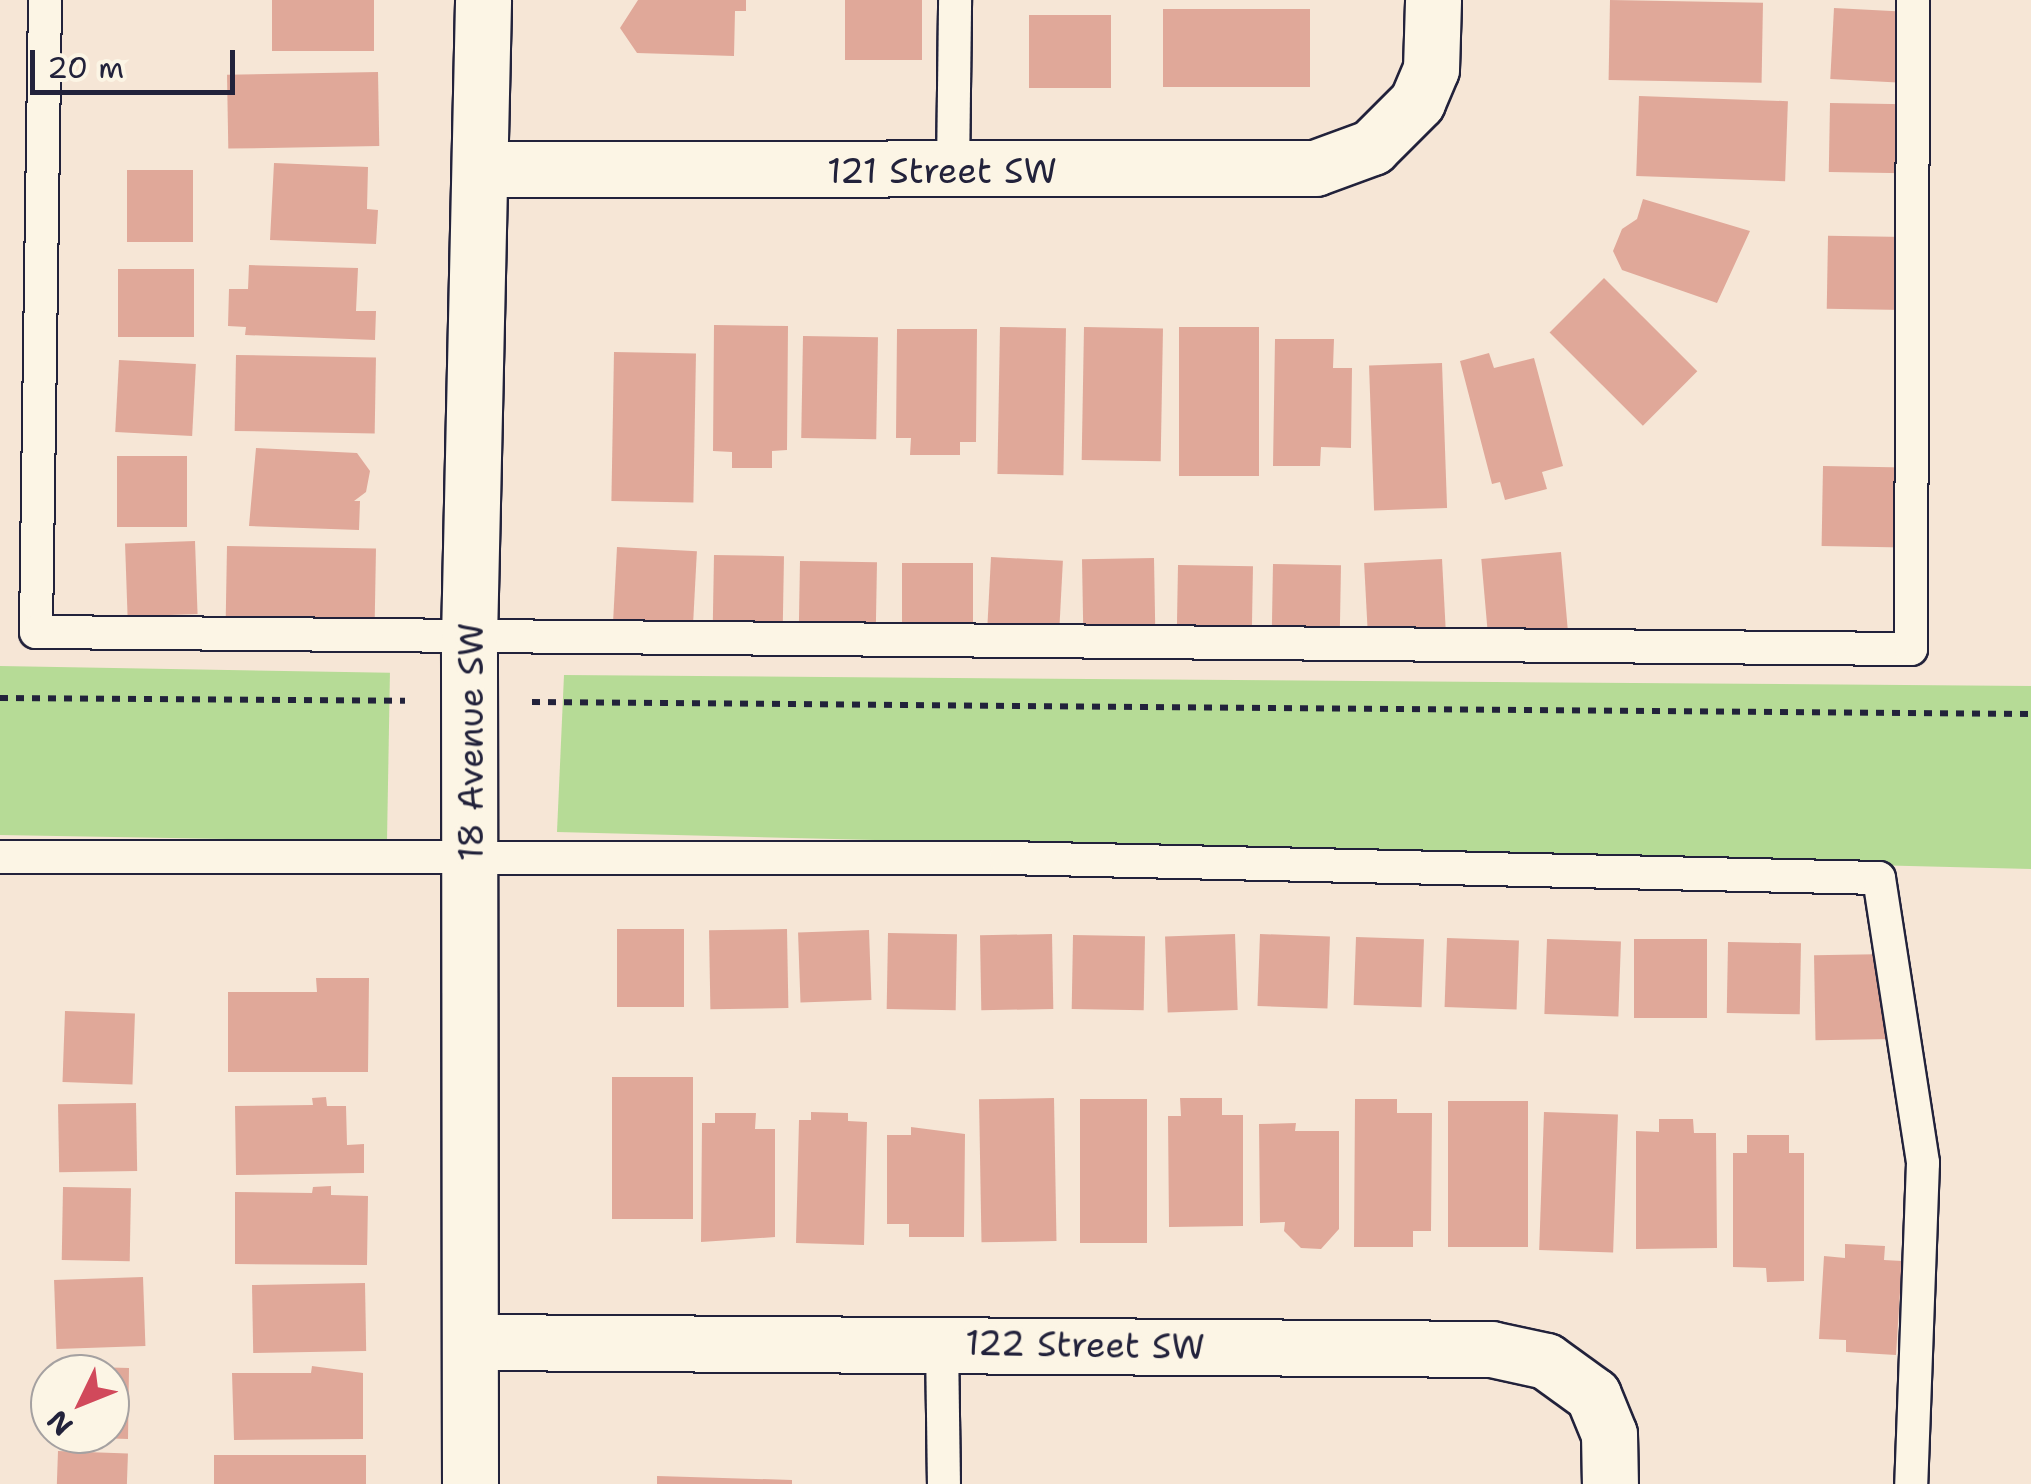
<!DOCTYPE html>
<style>
body{margin:0}
#map{position:relative;width:2031px;height:1484px;overflow:hidden;background:#f6e6d6;font-family:"Shantell Sans",sans-serif}
div>[style]{position:absolute}
[style*='--x']{left:calc(var(--x)*1px);top:calc(var(--y)*1px);width:calc(var(--w)*1px);rotate:calc(var(--a)*1deg)}
.green>*{inset:0;background:#b6db96;transform-origin:0 0}
.building>*{inset:0;background:#e0a899;transform-origin:0 0}
.path>*{height:6px;margin-top:-3px;transform-origin:0;background:repeating-linear-gradient(90deg,#22223b 0 8px,transparent 0 16px)}
.roads{filter:drop-shadow(2px 0 #22223b) drop-shadow(-2px 0 #22223b) drop-shadow(0 2px #22223b) drop-shadow(0 -2px #22223b)}
.service>*{height:32px;margin:-16px;padding:0 16px;transform-origin:16px;border-radius:16px;background:#fcf5e5}
.minor>*{height:55px;margin:-27.5px;padding:0 27.5px;transform-origin:27.5px;border-radius:27.5px;background:#fcf5e5}
span{translate:-50% -50%;white-space:nowrap;text-align:center;line-height:1.15;-webkit-text-stroke:8px #fcf5e5;paint-order:stroke}
.street-label{font-size:35px;color:#22223b}
.north{position:absolute;left:30px;top:1354px;width:100px;height:100px;box-sizing:border-box;background:#fcf5e5;border:2px solid #a5a1a1;border-radius:50%;rotate:227deg;font-size:28px;font-weight:700;line-height:40px;text-align:center;color:#22223b}
.north::after{content:'';display:block;margin:auto;width:35px;height:45px;background:#d1495b;clip-path:polygon(50% 0,100% 100%,50% 72%,0 100%)}
.scale{position:absolute;left:30px;top:50px;width:205px;height:45px;box-sizing:border-box;border:5px solid #22223b;border-top:0;padding-left:12px;font-size:30px;line-height:35px;white-space:nowrap;color:#22223b;-webkit-text-stroke:8px #fcf5e5;paint-order:stroke}
</style>
<div id="map">
<div class="green">
<i style="left:0;top:666px;width:390px;height:169px;rotate:1deg"></i>
<i style="clip-path:polygon(564px 675px,2031px 686px,2031px 869px,557px 832px)"></i>
</div>
<div class="building">
<i style="left:272px;top:0;width:102px;height:51px"></i>
<i style="clip-path:polygon(638px 0,746px 0,746px 11px,735px 11px,734px 56px,637px 53px,620px 28px)"></i>
<i style="left:845px;top:0;width:77px;height:60px"></i>
<i style="left:1610px;top:0;width:153px;height:80px;rotate:1deg"></i>
<i style="left:1834px;top:8px;width:72px;height:71px;rotate:3deg"></i>
<i style="left:1310px;top:9px;width:78px;height:147px;rotate:90deg"></i>
<i style="left:1029px;top:15px;width:82px;height:73px"></i>
<i style="left:378px;top:72px;width:74px;height:151px;rotate:89deg"></i>
<i style="left:1639px;top:96px;width:149px;height:80px;rotate:2deg"></i>
<i style="left:1830px;top:103px;width:76px;height:69px;rotate:1deg"></i>
<i style="clip-path:polygon(274px 163px,368px 167px,367px 209px,378px 210px,376px 244px,270px 240px)"></i>
<i style="left:127px;top:170px;width:66px;height:72px"></i>
<i style="clip-path:polygon(1643px 199px,1750px 231px,1717px 303px,1622px 270px,1613px 251px,1622px 229px,1637px 219px)"></i>
<i style="left:1906px;top:237px;width:73px;height:78px;rotate:91deg"></i>
<i style="clip-path:polygon(249px 265px,358px 268px,356px 311px,376px 311px,375px 340px,245px 335px,246px 327px,228px 326px,229px 289px,248px 289px)"></i>
<i style="left:118px;top:269px;width:76px;height:68px"></i>
<i style="left:1604px;top:278px;width:132px;height:77px;rotate:45deg"></i>
<i style="clip-path:polygon(714px 325px,788px 326px,787px 450px,772px 451px,772px 468px,732px 468px,732px 452px,713px 451px)"></i>
<i style="left:1000px;top:327px;width:66px;height:147px;rotate:1deg"></i>
<i style="left:1084px;top:327px;width:79px;height:133px;rotate:1deg"></i>
<i style="left:1179px;top:327px;width:80px;height:149px"></i>
<i style="clip-path:polygon(897px 329px,977px 329px,976px 442px,960px 442px,960px 455px,910px 455px,911px 438px,896px 438px)"></i>
<i style="left:803px;top:336px;width:75px;height:102px;rotate:1deg"></i>
<i style="clip-path:polygon(1275px 339px,1334px 339px,1333px 368px,1352px 368px,1351px 448px,1321px 447px,1320px 466px,1273px 466px)"></i>
<i style="left:614px;top:352px;width:82px;height:149px;rotate:1deg"></i>
<i style="clip-path:polygon(1489px 353px,1494px 368px,1534px 358px,1563px 466px,1542px 472px,1547px 489px,1505px 500px,1500px 482px,1492px 484px,1460px 361px)"></i>
<i style="left:236px;top:355px;width:140px;height:76px;rotate:1deg"></i>
<i style="left:119px;top:360px;width:77px;height:72px;rotate:3deg"></i>
<i style="left:1442px;top:363px;width:145px;height:73px;rotate:88deg"></i>
<i style="clip-path:polygon(256px 448px,357px 453px,370px 471px,366px 492px,354px 501px,360px 501px,359px 530px,249px 526px)"></i>
<i style="left:187px;top:456px;width:71px;height:70px;rotate:90deg"></i>
<i style="left:1823px;top:466px;width:82px;height:80px;rotate:1deg"></i>
<i style="left:195px;top:541px;width:73px;height:70px;rotate:88deg"></i>
<i style="left:227px;top:546px;width:149px;height:78px;rotate:1deg"></i>
<i style="left:617px;top:547px;width:80px;height:81px;rotate:3deg"></i>
<i style="left:1561px;top:552px;width:83px;height:80px;rotate:85deg"></i>
<i style="left:714px;top:555px;width:70px;height:80px;rotate:1deg"></i>
<i style="left:991px;top:557px;width:72px;height:78px;rotate:3deg"></i>
<i style="left:1154px;top:558px;width:77px;height:72px;rotate:89deg"></i>
<i style="left:1442px;top:559px;width:78px;height:78px;rotate:87deg"></i>
<i style="left:800px;top:561px;width:77px;height:72px;rotate:1deg"></i>
<i style="left:973px;top:563px;width:70px;height:71px;rotate:90deg"></i>
<i style="left:1273px;top:564px;width:68px;height:74px;rotate:1deg"></i>
<i style="left:1178px;top:565px;width:75px;height:74px;rotate:1deg"></i>
<i style="left:617px;top:929px;width:67px;height:78px"></i>
<i style="left:787px;top:929px;width:79px;height:78px;rotate:89deg"></i>
<i style="left:869px;top:930px;width:70px;height:71px;rotate:88deg"></i>
<i style="left:888px;top:933px;width:69px;height:76px;rotate:1deg"></i>
<i style="left:1052px;top:934px;width:75px;height:72px;rotate:89deg"></i>
<i style="left:1235px;top:934px;width:76px;height:70px;rotate:88deg"></i>
<i style="left:1260px;top:934px;width:70px;height:72px;rotate:2deg"></i>
<i style="left:1073px;top:935px;width:72px;height:74px;rotate:1deg"></i>
<i style="left:1356px;top:937px;width:68px;height:68px;rotate:2deg"></i>
<i style="left:1447px;top:938px;width:72px;height:69px;rotate:2deg"></i>
<i style="left:1547px;top:939px;width:74px;height:75px;rotate:2deg"></i>
<i style="left:1634px;top:939px;width:73px;height:79px"></i>
<i style="left:1728px;top:942px;width:73px;height:71px;rotate:1deg"></i>
<i style="left:1891px;top:954px;width:85px;height:77px;rotate:89deg"></i>
<i style="clip-path:polygon(316px 978px,369px 978px,368px 1072px,228px 1072px,228px 992px,317px 992px)"></i>
<i style="left:65px;top:1011px;width:70px;height:71px;rotate:2deg"></i>
<i style="left:612px;top:1077px;width:81px;height:142px"></i>
<i style="clip-path:polygon(326px 1097px,327px 1106px,346px 1106px,347px 1145px,364px 1144px,364px 1173px,236px 1175px,235px 1106px,313px 1105px,312px 1098px)"></i>
<i style="left:1054px;top:1098px;width:143px;height:75px;rotate:89deg"></i>
<i style="clip-path:polygon(1180px 1098px,1222px 1098px,1222px 1115px,1243px 1115px,1243px 1226px,1169px 1227px,1168px 1116px,1181px 1116px)"></i>
<i style="left:1080px;top:1099px;width:67px;height:144px"></i>
<i style="clip-path:polygon(1355px 1099px,1397px 1099px,1397px 1113px,1432px 1113px,1431px 1231px,1413px 1231px,1413px 1247px,1354px 1247px)"></i>
<i style="left:1528px;top:1101px;width:146px;height:80px;rotate:90deg"></i>
<i style="left:136px;top:1103px;width:68px;height:78px;rotate:89deg"></i>
<i style="clip-path:polygon(811px 1112px,848px 1113px,848px 1121px,867px 1122px,864px 1245px,796px 1243px,799px 1120px,811px 1120px)"></i>
<i style="left:1544px;top:1112px;width:74px;height:138px;rotate:2deg"></i>
<i style="clip-path:polygon(715px 1113px,756px 1113px,755px 1129px,775px 1129px,775px 1237px,701px 1242px,702px 1123px,715px 1123px)"></i>
<i style="clip-path:polygon(1659px 1119px,1693px 1119px,1694px 1133px,1716px 1133px,1717px 1248px,1636px 1249px,1636px 1131px,1659px 1132px)"></i>
<i style="clip-path:polygon(1296px 1123px,1295px 1131px,1339px 1131px,1339px 1229px,1321px 1249px,1301px 1248px,1284px 1231px,1285px 1222px,1260px 1223px,1259px 1124px)"></i>
<i style="clip-path:polygon(911px 1127px,965px 1134px,964px 1237px,909px 1237px,909px 1224px,887px 1224px,887px 1135px,911px 1135px)"></i>
<i style="clip-path:polygon(1747px 1135px,1789px 1135px,1789px 1153px,1804px 1153px,1804px 1281px,1767px 1282px,1766px 1268px,1733px 1267px,1733px 1153px,1747px 1153px)"></i>
<i style="clip-path:polygon(331px 1186px,331px 1195px,368px 1196px,367px 1265px,235px 1264px,235px 1192px,312px 1193px,313px 1187px)"></i>
<i style="left:63px;top:1187px;width:68px;height:73px;rotate:1deg"></i>
<i style="clip-path:polygon(1845px 1244px,1885px 1246px,1884px 1260px,1902px 1261px,1896px 1355px,1846px 1352px,1846px 1340px,1819px 1339px,1824px 1256px,1845px 1258px)"></i>
<i style="left:143px;top:1277px;width:69px;height:89px;rotate:88deg"></i>
<i style="left:365px;top:1283px;width:68px;height:113px;rotate:89deg"></i>
<i style="clip-path:polygon(57px 1366px,129px 1368px,128px 1439px,65px 1437px,110px 1434px,110px 1374px,57px 1374px)"></i>
<i style="clip-path:polygon(312px 1366px,363px 1373px,363px 1439px,234px 1440px,232px 1373px,311px 1373px)"></i>
<i style="left:58px;top:1451px;width:70px;height:33px;rotate:2deg"></i>
<i style="left:214px;top:1455px;width:152px;height:29px"></i>
<i style="clip-path:polygon(657px 1476px,792px 1480px,792px 1484px,657px 1484px)"></i>
</div>
<div class="path">
<i style="--x:0;--y:698;--w:405;--a:0.4"></i>
<i style="--x:532;--y:702;--w:1499;--a:0.46"></i>
</div>
<div class="roads">
<div class="service">
<i style="--x:45;--y:0;--w:632;--a:90.82"></i>
<i style="--x:36;--y:632;--w:1875;--a:0.52"></i>
<i style="--x:1911;--y:649;--w:649;--a:-89.82"></i>
<i style="--x:953;--y:172;--w:172;--a:-89.3"></i>
<i style="--x:0;--y:857;--w:1005;--a:0.06"></i>
<i style="--x:1005;--y:858;--w:874;--a:1.31"></i>
<i style="--x:1879;--y:878;--w:288;--a:81.2"></i>
<i style="--x:1923;--y:1163;--w:321;--a:92.1"></i>
<i style="--x:942;--y:1343;--w:141;--a:89.2"></i>
</div>
<div class="minor">
<i style="--x:481;--y:169;--w:834;--a:-0.07"></i>
<i style="--x:1315;--y:168;--w:61;--a:-20.2"></i>
<i style="--x:1372;--y:147;--w:64;--a:-45"></i>
<i style="--x:1417;--y:102;--w:36;--a:-67"></i>
<i style="--x:1431;--y:69;--w:69;--a:-88.3"></i>
<i style="--x:472;--y:1342;--w:1019;--a:0.39"></i>
<i style="--x:1491;--y:1349;--w:56;--a:12.3"></i>
<i style="--x:1546;--y:1361;--w:58;--a:35.9"></i>
<i style="--x:1593;--y:1395;--w:42;--a:67.7"></i>
<i style="--x:1609;--y:1434;--w:50;--a:88.9"></i>
<i style="--x:470;--y:1484;--w:845;--a:-90.07"></i>
<i style="--x:469;--y:639;--w:639;--a:-88.74"></i>
</div>
</div>
<div class="street-label">
<span style="left:942px;top:171px">121 Street SW</span>
<span style="left:471px;top:742px;rotate:-90deg">18 Avenue SW</span>
<span style="left:1085px;top:1345px;rotate:1deg">122 Street SW</span>
</div>
<div class="north">N</div>
<div class="scale">20 m</div>
</div>
